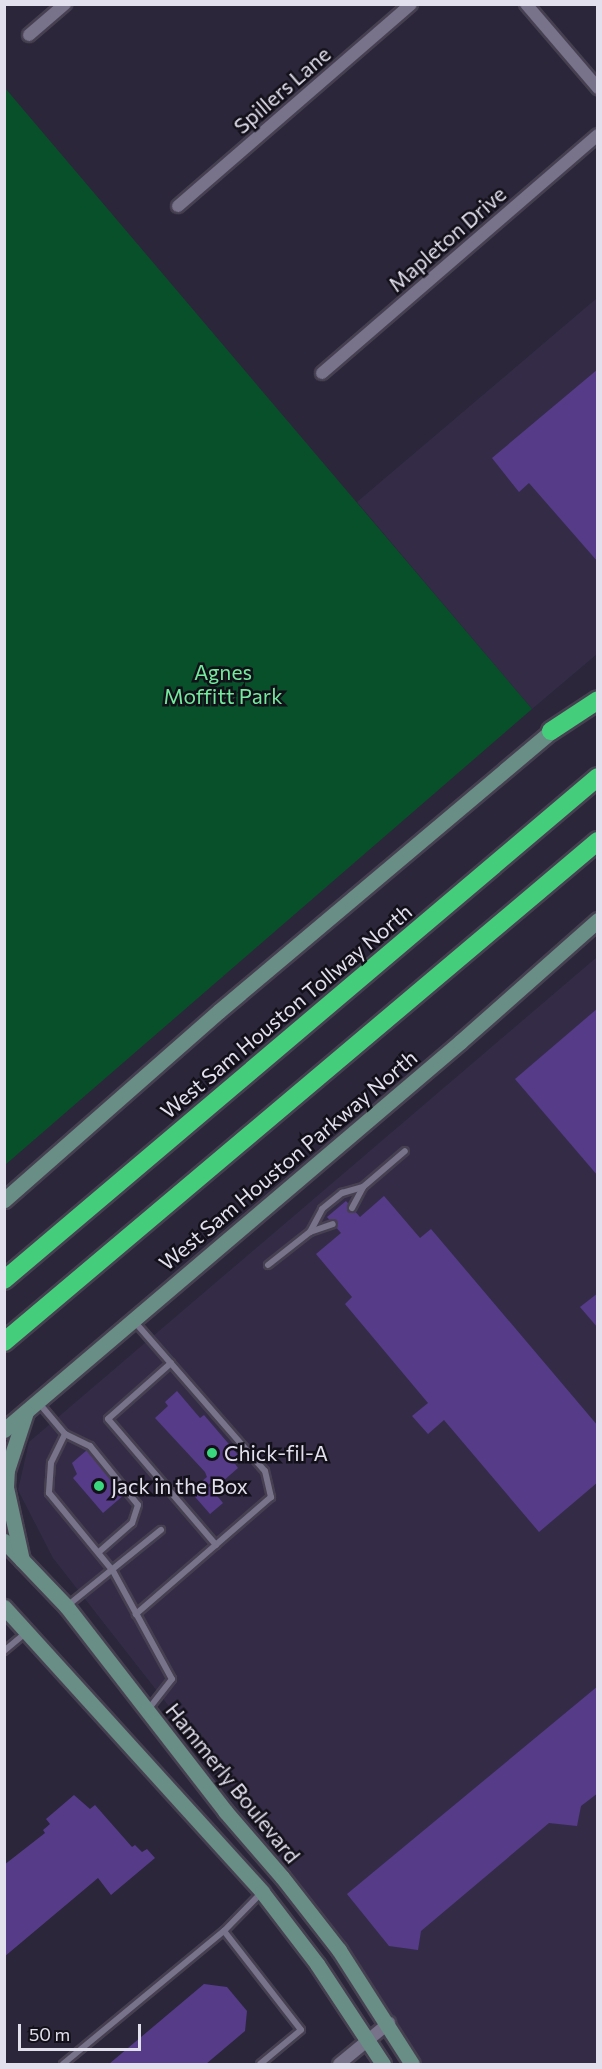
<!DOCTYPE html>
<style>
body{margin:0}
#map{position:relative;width:602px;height:2069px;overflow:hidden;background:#2b263a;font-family:Commissioner,sans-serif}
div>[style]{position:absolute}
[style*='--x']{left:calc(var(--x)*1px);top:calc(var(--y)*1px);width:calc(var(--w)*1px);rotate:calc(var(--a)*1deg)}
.built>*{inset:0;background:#342c47}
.green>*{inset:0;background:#08502a}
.building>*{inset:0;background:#563b89}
.roads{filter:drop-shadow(2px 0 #464051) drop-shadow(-2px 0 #464051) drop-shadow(0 2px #464051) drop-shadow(0 -2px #464051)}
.lane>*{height:6px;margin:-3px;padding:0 3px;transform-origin:3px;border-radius:3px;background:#78728a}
.street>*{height:12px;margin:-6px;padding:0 6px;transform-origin:6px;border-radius:6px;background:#78728a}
.secondary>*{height:15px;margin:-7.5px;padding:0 7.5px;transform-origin:7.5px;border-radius:7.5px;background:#688e86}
.highway>*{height:18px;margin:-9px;padding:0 9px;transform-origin:9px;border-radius:9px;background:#44ce7c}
.dots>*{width:16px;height:16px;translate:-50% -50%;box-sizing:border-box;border:3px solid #131019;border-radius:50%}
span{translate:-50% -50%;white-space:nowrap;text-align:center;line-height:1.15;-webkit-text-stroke:5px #131019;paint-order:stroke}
.street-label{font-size:21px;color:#e3e0ee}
.park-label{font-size:21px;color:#72eb9d}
.poi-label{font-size:21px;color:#e3e0ee}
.left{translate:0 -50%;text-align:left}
.frame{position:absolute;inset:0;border:6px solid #e3e0ee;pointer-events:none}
.scale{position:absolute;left:18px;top:2024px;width:123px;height:27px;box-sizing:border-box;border:3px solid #e3e0ee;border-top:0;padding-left:8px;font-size:18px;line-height:21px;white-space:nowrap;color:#e3e0ee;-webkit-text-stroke:4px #131019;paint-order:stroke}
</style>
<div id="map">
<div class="built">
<i style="clip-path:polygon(597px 298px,597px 654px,532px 709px,357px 502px)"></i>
<i style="clip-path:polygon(597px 957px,597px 2064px,412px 2064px,270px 1863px,283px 1852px,53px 1558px,18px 1490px,29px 1442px)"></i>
</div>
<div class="green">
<i style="clip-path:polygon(5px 88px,532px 709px,5px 1165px,4px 1165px)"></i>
</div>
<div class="building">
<i style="clip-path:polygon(598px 369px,598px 562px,529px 483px,519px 492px,492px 458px)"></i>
<i style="clip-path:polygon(598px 1008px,598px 1176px,515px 1079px)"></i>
<i style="clip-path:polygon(384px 1196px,420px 1238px,431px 1229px,598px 1426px,598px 1482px,539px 1532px,444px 1420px,428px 1434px,412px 1416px,428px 1403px,345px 1304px,352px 1297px,316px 1254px,341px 1233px,327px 1217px,346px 1201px,360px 1217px)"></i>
<i style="clip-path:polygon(598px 1293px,598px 1328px,580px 1307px)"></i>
<i style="clip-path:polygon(177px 1391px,200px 1418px,204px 1415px,239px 1456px,233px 1461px,238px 1468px,215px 1488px,211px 1483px,208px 1485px,223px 1503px,210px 1514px,190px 1491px,207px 1477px,205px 1472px,155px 1418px,168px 1406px,165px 1402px)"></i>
<i style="clip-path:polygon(87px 1450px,109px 1469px,106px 1472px,125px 1494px,103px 1513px,73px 1478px,77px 1474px,72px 1463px)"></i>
<i style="clip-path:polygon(598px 1686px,598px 1793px,581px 1806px,577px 1826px,549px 1823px,421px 1931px,418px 1950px,389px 1946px,347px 1894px)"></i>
<i style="clip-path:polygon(74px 1795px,90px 1809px,95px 1805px,132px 1847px,135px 1845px,142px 1852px,147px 1849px,155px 1858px,111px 1895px,98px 1878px,4px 1957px,4px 1865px,45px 1833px,43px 1830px,50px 1824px,46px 1819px)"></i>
<i style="clip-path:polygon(204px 1984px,227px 1987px,247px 2011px,245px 2031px,206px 2064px,109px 2064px)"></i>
</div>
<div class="roads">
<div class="lane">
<i style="--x:352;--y:1208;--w:24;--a:-62"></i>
<i style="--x:363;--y:1187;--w:55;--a:-40.6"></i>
<i style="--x:310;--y:1232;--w:26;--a:-62"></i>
<i style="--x:322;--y:1209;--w:26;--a:-39"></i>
<i style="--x:342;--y:1193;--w:22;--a:-16"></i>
<i style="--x:268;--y:1265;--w:53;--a:-38.2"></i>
<i style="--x:310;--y:1232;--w:24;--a:-19"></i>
<i style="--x:134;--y:1321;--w:199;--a:48.9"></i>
<i style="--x:265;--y:1471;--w:27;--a:77"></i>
<i style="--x:271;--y:1497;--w:179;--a:139.1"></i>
<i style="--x:171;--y:1363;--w:84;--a:138.4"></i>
<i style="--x:108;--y:1419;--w:166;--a:49.4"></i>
<i style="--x:38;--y:1402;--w:42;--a:49.8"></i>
<i style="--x:65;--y:1434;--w:32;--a:116"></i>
<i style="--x:51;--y:1463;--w:30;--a:94"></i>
<i style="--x:49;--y:1493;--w:101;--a:50.6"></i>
<i style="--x:113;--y:1571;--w:123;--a:61.4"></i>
<i style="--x:172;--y:1679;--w:39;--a:128"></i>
<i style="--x:65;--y:1434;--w:28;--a:26"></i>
<i style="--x:90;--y:1446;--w:76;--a:50.9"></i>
<i style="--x:138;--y:1505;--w:19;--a:108"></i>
<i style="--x:132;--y:1523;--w:44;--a:138.7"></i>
<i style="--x:67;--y:1606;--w:121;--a:-39"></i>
<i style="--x:4;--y:1651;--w:30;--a:-40"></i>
<i style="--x:224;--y:1931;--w:125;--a:52.1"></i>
<i style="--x:301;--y:2030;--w:53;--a:140.3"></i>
<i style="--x:63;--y:2064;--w:209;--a:-39.6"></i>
<i style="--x:224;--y:1931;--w:54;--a:-45.7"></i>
</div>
<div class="street">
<i style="--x:526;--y:4;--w:111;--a:49.4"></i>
<i style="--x:29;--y:35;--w:48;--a:-40.7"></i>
<i style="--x:178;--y:206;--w:308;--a:-40.9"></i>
<i style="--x:322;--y:373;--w:364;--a:-40.8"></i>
<i style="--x:339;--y:2064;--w:65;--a:-39.4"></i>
</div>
<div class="secondary">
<i style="--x:4;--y:1200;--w:286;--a:-41.3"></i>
<i style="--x:219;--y:1011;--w:444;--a:-40.1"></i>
<i style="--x:4;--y:1430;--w:599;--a:-40.39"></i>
<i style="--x:460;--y:1042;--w:184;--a:-41.5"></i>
<i style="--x:4;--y:1541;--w:91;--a:46.3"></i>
<i style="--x:67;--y:1607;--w:258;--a:52.2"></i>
<i style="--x:225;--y:1811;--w:87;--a:49.2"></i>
<i style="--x:282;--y:1877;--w:93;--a:52"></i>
<i style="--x:339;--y:1950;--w:135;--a:57.4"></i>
<i style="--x:22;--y:1560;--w:75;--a:-102.4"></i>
<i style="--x:6;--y:1487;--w:17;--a:-87"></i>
<i style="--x:7;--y:1470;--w:61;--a:-71.9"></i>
<i style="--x:4;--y:1607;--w:384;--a:47.8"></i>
<i style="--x:262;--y:1892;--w:91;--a:52.6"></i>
<i style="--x:317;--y:1964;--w:120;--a:56.6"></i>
</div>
<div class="highway">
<i style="--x:551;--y:731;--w:56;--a:-33.4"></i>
<i style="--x:4;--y:1280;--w:778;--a:-40.26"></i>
<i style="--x:4;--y:1342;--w:777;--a:-40.15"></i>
</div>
</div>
<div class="dots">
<i style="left:212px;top:1453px;background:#3bd77e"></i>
<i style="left:99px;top:1486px;background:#3bd77e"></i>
</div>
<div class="street-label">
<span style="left:282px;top:90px;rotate:-41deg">Spillers Lane</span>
<span style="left:447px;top:239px;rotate:-41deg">Mapleton Drive</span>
<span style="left:286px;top:1011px;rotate:-40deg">West Sam Houston Tollway North</span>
<span style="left:288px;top:1160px;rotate:-40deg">West Sam Houston Parkway North</span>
<span style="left:233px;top:1783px;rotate:51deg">Hammerly Boulevard</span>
</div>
<div class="park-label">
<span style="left:223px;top:684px">Agnes<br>Moffitt Park</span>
</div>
<div class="poi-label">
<span class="left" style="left:224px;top:1453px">Chick-fil-A</span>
<span class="left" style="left:111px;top:1486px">Jack in the Box</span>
</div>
<div class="frame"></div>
<div class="scale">50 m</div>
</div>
